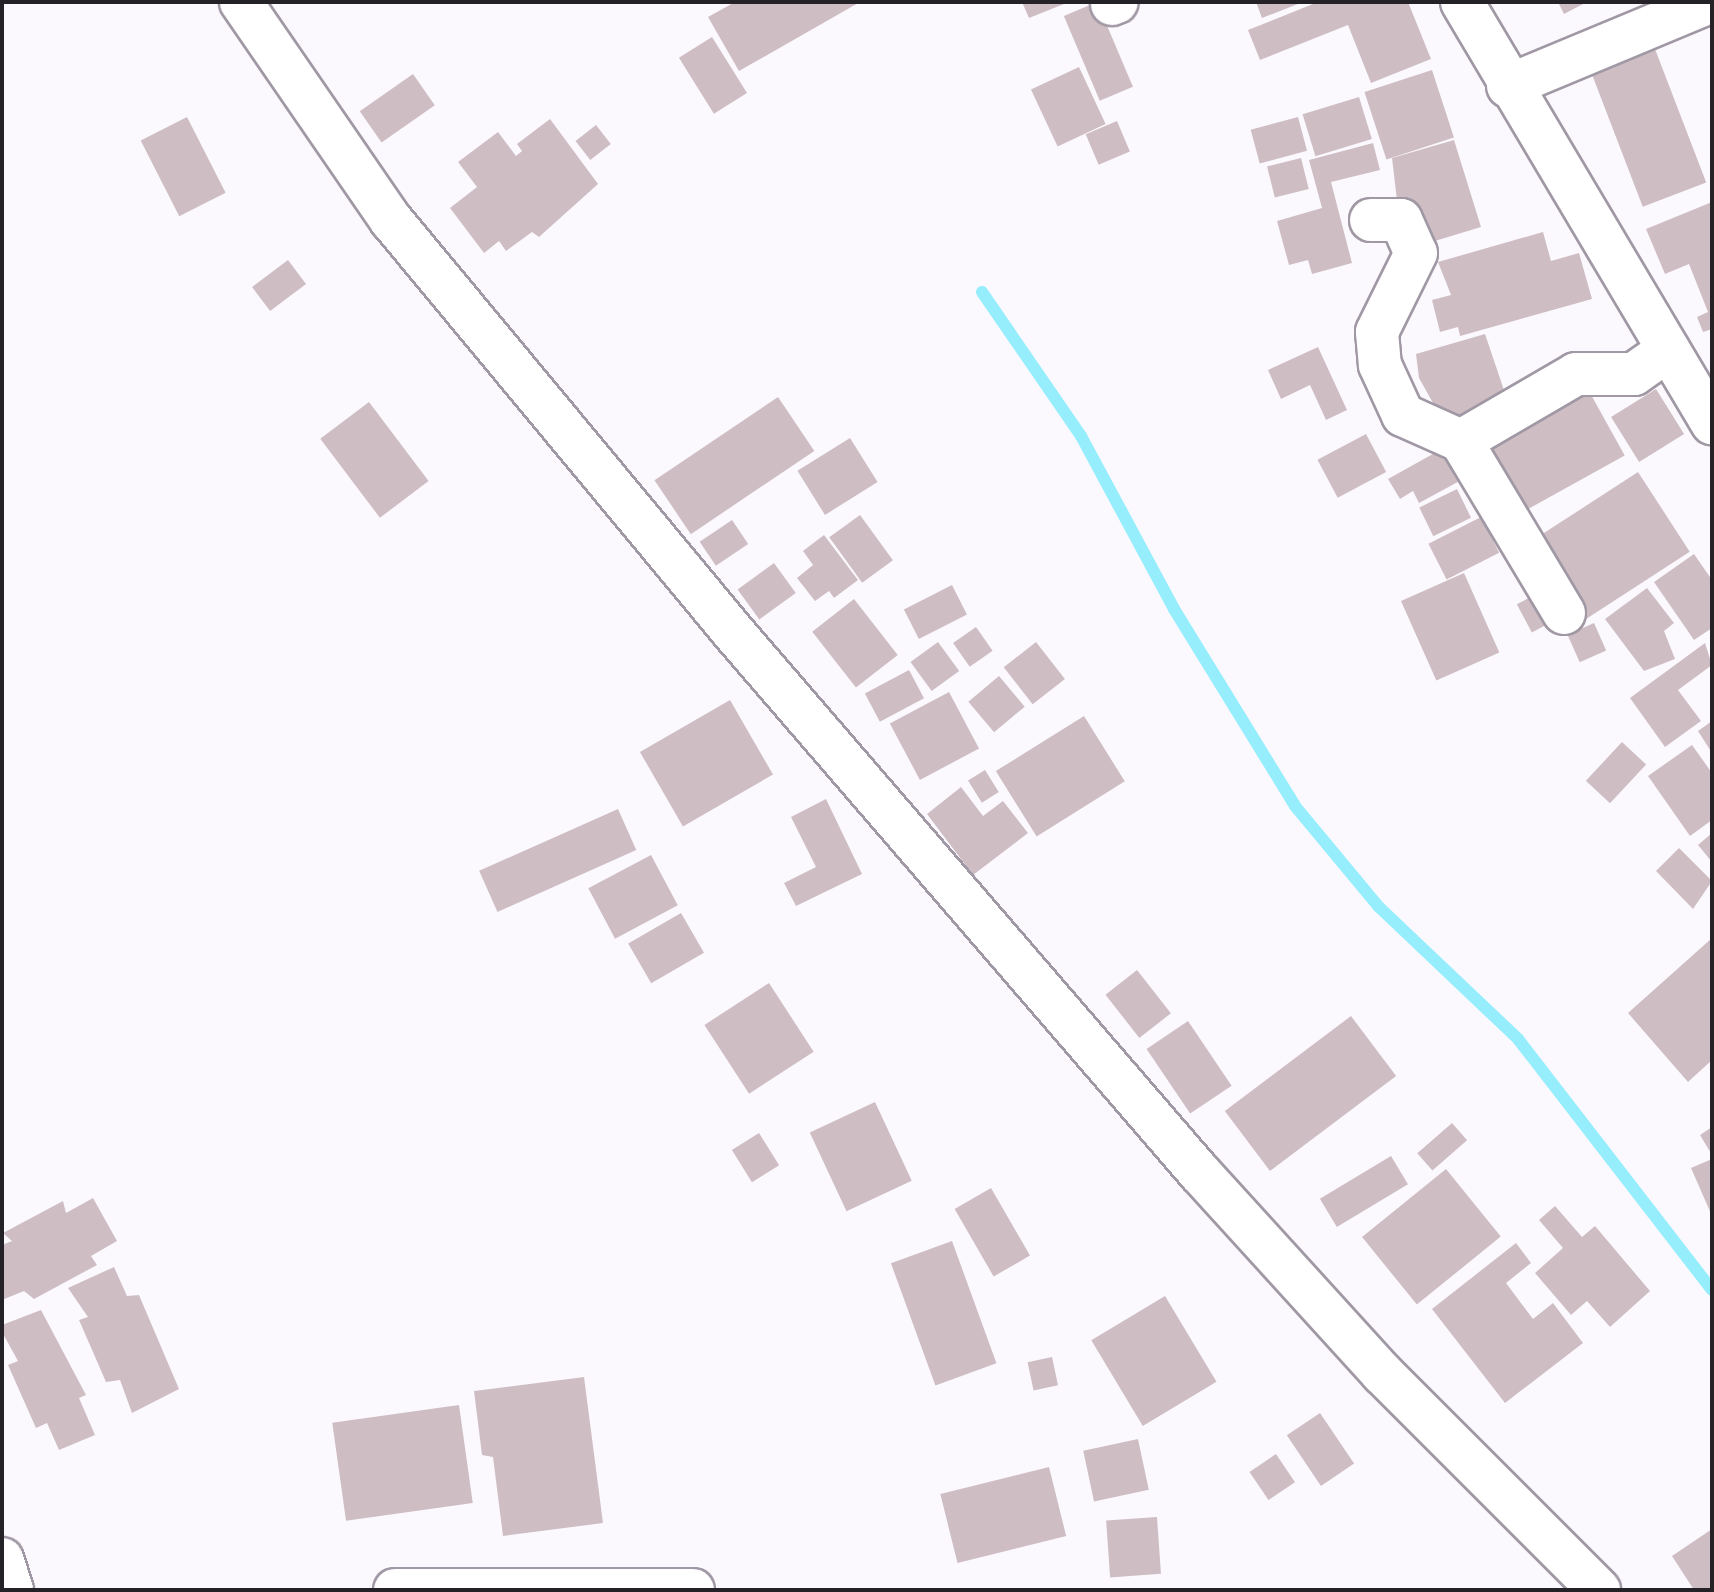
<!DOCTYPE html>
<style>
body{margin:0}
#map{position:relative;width:1714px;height:1592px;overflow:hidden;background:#fcf9fe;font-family:Cabin,sans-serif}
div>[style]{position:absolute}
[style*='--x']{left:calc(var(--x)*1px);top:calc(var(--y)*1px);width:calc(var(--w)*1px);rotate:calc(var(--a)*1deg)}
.stream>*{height:12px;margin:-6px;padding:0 6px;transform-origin:6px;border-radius:6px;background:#96eefc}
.building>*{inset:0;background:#cebec3;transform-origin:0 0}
.roads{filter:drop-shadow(2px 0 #a098a4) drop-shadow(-2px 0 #a098a4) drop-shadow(0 2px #a098a4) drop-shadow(0 -2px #a098a4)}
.street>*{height:42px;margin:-21px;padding:0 21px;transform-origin:21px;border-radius:21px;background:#fff}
span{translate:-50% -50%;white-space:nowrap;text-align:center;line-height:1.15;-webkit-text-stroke:6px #fff;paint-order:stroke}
.frame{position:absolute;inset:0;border:4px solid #252227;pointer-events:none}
</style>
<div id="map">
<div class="stream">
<i style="--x:982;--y:292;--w:175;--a:55.5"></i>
<i style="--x:1081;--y:436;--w:196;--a:61.7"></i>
<i style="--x:1174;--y:609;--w:231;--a:58.4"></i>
<i style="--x:1295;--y:806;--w:131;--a:50.3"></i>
<i style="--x:1379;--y:907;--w:192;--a:43.5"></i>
<i style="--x:1518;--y:1039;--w:317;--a:52.3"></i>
</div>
<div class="building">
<i style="clip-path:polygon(735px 2px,860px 2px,739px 71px,708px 17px)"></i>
<i style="clip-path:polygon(1022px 2px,1069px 2px,1029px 18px)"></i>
<i style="left:1097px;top:2px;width:92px;height:36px;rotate:67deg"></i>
<i style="clip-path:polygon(1256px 2px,1303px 2px,1262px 18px)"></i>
<i style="clip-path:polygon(1318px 2px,1408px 2px,1431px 59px,1371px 83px,1348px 25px,1260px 60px,1248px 30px)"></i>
<i style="clip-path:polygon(1558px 2px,1587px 2px,1564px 14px)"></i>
<i style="left:712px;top:37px;width:66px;height:39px;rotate:58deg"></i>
<i style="left:1655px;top:49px;width:143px;height:68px;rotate:69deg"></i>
<i style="left:1079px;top:67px;width:63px;height:53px;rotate:65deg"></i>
<i style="left:1432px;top:70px;width:71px;height:71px;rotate:72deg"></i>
<i style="left:413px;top:74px;width:38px;height:65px;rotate:55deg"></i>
<i style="left:1359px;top:97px;width:44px;height:59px;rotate:73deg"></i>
<i style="left:187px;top:117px;width:85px;height:52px;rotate:63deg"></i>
<i style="left:1298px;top:117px;width:35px;height:49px;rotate:75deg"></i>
<i style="clip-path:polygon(550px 119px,598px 184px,539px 237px,532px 232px,506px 251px,499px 241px,484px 253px,450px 208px,477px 187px,458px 162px,498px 132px,516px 156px,522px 151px,517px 144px)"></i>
<i style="left:1117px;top:121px;width:33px;height:34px;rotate:67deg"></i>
<i style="left:596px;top:125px;width:24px;height:26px;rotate:52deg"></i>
<i style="clip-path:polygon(1454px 140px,1481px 227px,1425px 244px,1398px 209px,1392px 158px)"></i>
<i style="clip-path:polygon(1373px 143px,1380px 170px,1331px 182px,1352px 263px,1312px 274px,1308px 260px,1289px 265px,1277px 221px,1322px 208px,1309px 160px)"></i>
<i style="left:1301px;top:158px;width:32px;height:35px;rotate:76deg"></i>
<i style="clip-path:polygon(1712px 202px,1712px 329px,1703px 332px,1697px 317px,1708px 312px,1689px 264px,1665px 274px,1646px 229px)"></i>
<i style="clip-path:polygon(1543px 232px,1551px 261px,1579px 253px,1592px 299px,1460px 336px,1458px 327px,1440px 332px,1432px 300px,1451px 295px,1438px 262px)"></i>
<i style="left:288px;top:260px;width:30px;height:45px;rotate:53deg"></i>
<i style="clip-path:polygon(1485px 334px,1508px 402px,1447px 428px,1419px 378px,1416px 354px)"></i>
<i style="clip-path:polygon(1318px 347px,1347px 410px,1326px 420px,1310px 385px,1281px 399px,1268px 370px)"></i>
<i style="left:1584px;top:382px;width:84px;height:120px;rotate:61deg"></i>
<i style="left:1656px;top:389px;width:53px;height:53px;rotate:58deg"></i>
<i style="left:778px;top:397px;width:65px;height:149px;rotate:56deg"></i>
<i style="left:369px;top:402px;width:99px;height:61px;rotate:53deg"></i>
<i style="left:1366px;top:434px;width:43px;height:55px;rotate:62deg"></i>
<i style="left:850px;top:438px;width:52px;height:62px;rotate:58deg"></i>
<i style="clip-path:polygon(1449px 445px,1467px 477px,1419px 503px,1413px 491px,1400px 499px,1388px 479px)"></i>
<i style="left:1638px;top:472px;width:95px;height:125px;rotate:57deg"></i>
<i style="left:1457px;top:489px;width:32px;height:42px;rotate:64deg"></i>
<i style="left:860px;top:515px;width:56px;height:38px;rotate:54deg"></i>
<i style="left:1481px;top:517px;width:40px;height:59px;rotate:63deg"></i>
<i style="left:732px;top:520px;width:29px;height:39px;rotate:56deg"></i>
<i style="clip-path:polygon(824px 535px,858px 580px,834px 598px,829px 591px,815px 601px,797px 578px,813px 565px,803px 551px)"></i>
<i style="clip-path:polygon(1694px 554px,1712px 580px,1712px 628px,1694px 640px,1654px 582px)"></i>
<i style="left:774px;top:563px;width:37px;height:45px;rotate:54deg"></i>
<i style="left:1464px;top:573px;width:87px;height:69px;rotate:66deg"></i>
<i style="left:952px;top:585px;width:33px;height:54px;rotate:63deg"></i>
<i style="clip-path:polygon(1647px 588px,1674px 623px,1664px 631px,1675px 659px,1644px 671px,1605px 619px)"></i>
<i style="left:1538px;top:593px;width:32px;height:24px;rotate:62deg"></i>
<i style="left:854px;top:599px;width:71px;height:53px;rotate:52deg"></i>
<i style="left:1594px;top:623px;width:30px;height:29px;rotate:66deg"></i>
<i style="left:976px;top:627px;width:29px;height:28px;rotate:55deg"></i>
<i style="left:938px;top:642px;width:36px;height:34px;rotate:54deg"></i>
<i style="left:1036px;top:642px;width:47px;height:41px;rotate:52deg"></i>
<i style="clip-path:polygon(1705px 643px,1712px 665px,1678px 690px,1701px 721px,1665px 747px,1630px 698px)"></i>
<i style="left:909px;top:670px;width:32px;height:50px;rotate:62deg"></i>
<i style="left:999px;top:676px;width:40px;height:40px;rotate:50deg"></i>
<i style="left:949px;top:692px;width:64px;height:67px;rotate:62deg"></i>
<i style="left:730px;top:700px;width:86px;height:104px;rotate:60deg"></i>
<i style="left:1084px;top:716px;width:77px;height:104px;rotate:58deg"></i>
<i style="clip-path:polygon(1712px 721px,1712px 753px,1698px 731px)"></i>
<i style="left:1622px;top:742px;width:33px;height:53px;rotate:43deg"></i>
<i style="clip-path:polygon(1692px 745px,1712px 773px,1712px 820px,1690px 836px,1648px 776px)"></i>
<i style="left:985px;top:770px;width:26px;height:20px;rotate:58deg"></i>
<i style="clip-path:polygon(961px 787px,983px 816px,1003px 801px,1028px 833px,973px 875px,927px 814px)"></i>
<i style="clip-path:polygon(826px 799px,862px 874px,796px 906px,784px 883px,816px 867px,791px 817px)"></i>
<i style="left:618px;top:809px;width:45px;height:152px;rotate:66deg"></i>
<i style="clip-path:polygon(1712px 833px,1712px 862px,1698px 845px)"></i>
<i style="clip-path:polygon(1679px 848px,1712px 881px,1693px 909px,1656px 871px)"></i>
<i style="left:651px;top:855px;width:57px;height:71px;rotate:62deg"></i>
<i style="left:681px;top:913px;width:46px;height:61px;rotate:60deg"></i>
<i style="clip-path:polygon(1712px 938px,1712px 1060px,1688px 1082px,1628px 1013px)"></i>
<i style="left:1137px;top:970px;width:55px;height:40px;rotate:52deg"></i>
<i style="left:769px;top:983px;width:82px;height:77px;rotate:57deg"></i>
<i style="left:1351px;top:1016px;width:75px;height:158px;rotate:53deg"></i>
<i style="left:1188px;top:1021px;width:78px;height:50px;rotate:56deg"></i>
<i style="left:875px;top:1102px;width:87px;height:72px;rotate:65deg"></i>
<i style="left:1452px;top:1123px;width:23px;height:46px;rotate:49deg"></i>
<i style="clip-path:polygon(1712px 1127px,1712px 1155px,1700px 1135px)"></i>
<i style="left:759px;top:1133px;width:38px;height:32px;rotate:58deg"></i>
<i style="left:1391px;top:1156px;width:33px;height:83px;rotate:59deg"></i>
<i style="clip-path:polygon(1712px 1159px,1712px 1216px,1691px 1168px)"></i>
<i style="left:1446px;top:1169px;width:87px;height:108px;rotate:51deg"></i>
<i style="left:991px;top:1188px;width:78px;height:42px;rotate:60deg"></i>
<i style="clip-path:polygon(93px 1198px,117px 1241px,91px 1256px,97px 1265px,34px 1299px,24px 1291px,2px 1300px,2px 1245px,12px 1241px,3px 1233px,63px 1201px,66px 1213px)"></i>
<i style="clip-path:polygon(1555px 1206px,1582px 1237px,1595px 1226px,1650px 1291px,1610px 1327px,1587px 1301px,1571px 1315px,1535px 1273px,1563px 1248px,1539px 1220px)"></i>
<i style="left:952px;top:1241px;width:130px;height:65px;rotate:70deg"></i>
<i style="clip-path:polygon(1516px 1243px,1531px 1263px,1506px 1283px,1533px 1319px,1553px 1303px,1583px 1343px,1505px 1403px,1432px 1309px)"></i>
<i style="clip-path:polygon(114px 1267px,127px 1296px,139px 1295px,179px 1389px,132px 1413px,120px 1380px,106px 1382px,79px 1320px,88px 1317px,68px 1288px)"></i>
<i style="left:1165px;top:1296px;width:100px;height:86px;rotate:59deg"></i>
<i style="clip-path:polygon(41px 1310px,86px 1395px,79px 1398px,95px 1435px,59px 1450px,47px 1423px,36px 1428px,8px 1365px,18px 1361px,2px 1332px,2px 1325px)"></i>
<i style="left:1052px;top:1357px;width:29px;height:25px;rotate:78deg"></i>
<i style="clip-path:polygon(584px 1377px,603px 1523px,503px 1536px,493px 1457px,482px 1455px,474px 1391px)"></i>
<i style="left:459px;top:1405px;width:99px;height:128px;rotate:82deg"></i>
<i style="left:1320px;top:1413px;width:61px;height:40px;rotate:56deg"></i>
<i style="left:1138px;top:1439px;width:52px;height:56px;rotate:78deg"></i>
<i style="left:1276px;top:1454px;width:34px;height:32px;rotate:56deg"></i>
<i style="left:1049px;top:1467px;width:71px;height:112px;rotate:76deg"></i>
<i style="left:1157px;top:1517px;width:57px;height:51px;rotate:86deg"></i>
<i style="clip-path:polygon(1712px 1529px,1712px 1590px,1694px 1590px,1672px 1556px)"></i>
</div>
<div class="roads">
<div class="street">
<i style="--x:241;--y:2;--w:265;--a:55.5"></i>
<i style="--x:391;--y:220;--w:537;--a:50.29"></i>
<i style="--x:734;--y:633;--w:712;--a:49.22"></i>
<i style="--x:1199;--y:1172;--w:272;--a:47.7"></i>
<i style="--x:1382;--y:1373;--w:307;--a:45"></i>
<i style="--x:1462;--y:2;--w:490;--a:59.3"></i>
<i style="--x:1112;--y:4;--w:5;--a:-22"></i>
<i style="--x:1508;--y:86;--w:219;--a:-22.6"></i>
<i style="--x:1371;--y:220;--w:30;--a:0"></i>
<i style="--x:1401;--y:220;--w:36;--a:66"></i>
<i style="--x:1416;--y:253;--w:88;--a:116.3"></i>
<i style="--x:1377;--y:332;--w:33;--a:85"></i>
<i style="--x:1380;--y:365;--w:55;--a:65.3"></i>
<i style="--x:1403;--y:415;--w:64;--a:24.1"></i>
<i style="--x:1564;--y:613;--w:200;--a:-120.9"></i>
<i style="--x:1461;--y:441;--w:133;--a:-30.2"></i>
<i style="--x:1576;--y:374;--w:58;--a:0"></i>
<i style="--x:1634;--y:374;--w:42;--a:-35.2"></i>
<i style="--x:2;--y:1559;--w:33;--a:72"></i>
<i style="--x:395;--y:1590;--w:298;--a:0"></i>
</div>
</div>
<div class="frame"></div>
</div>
